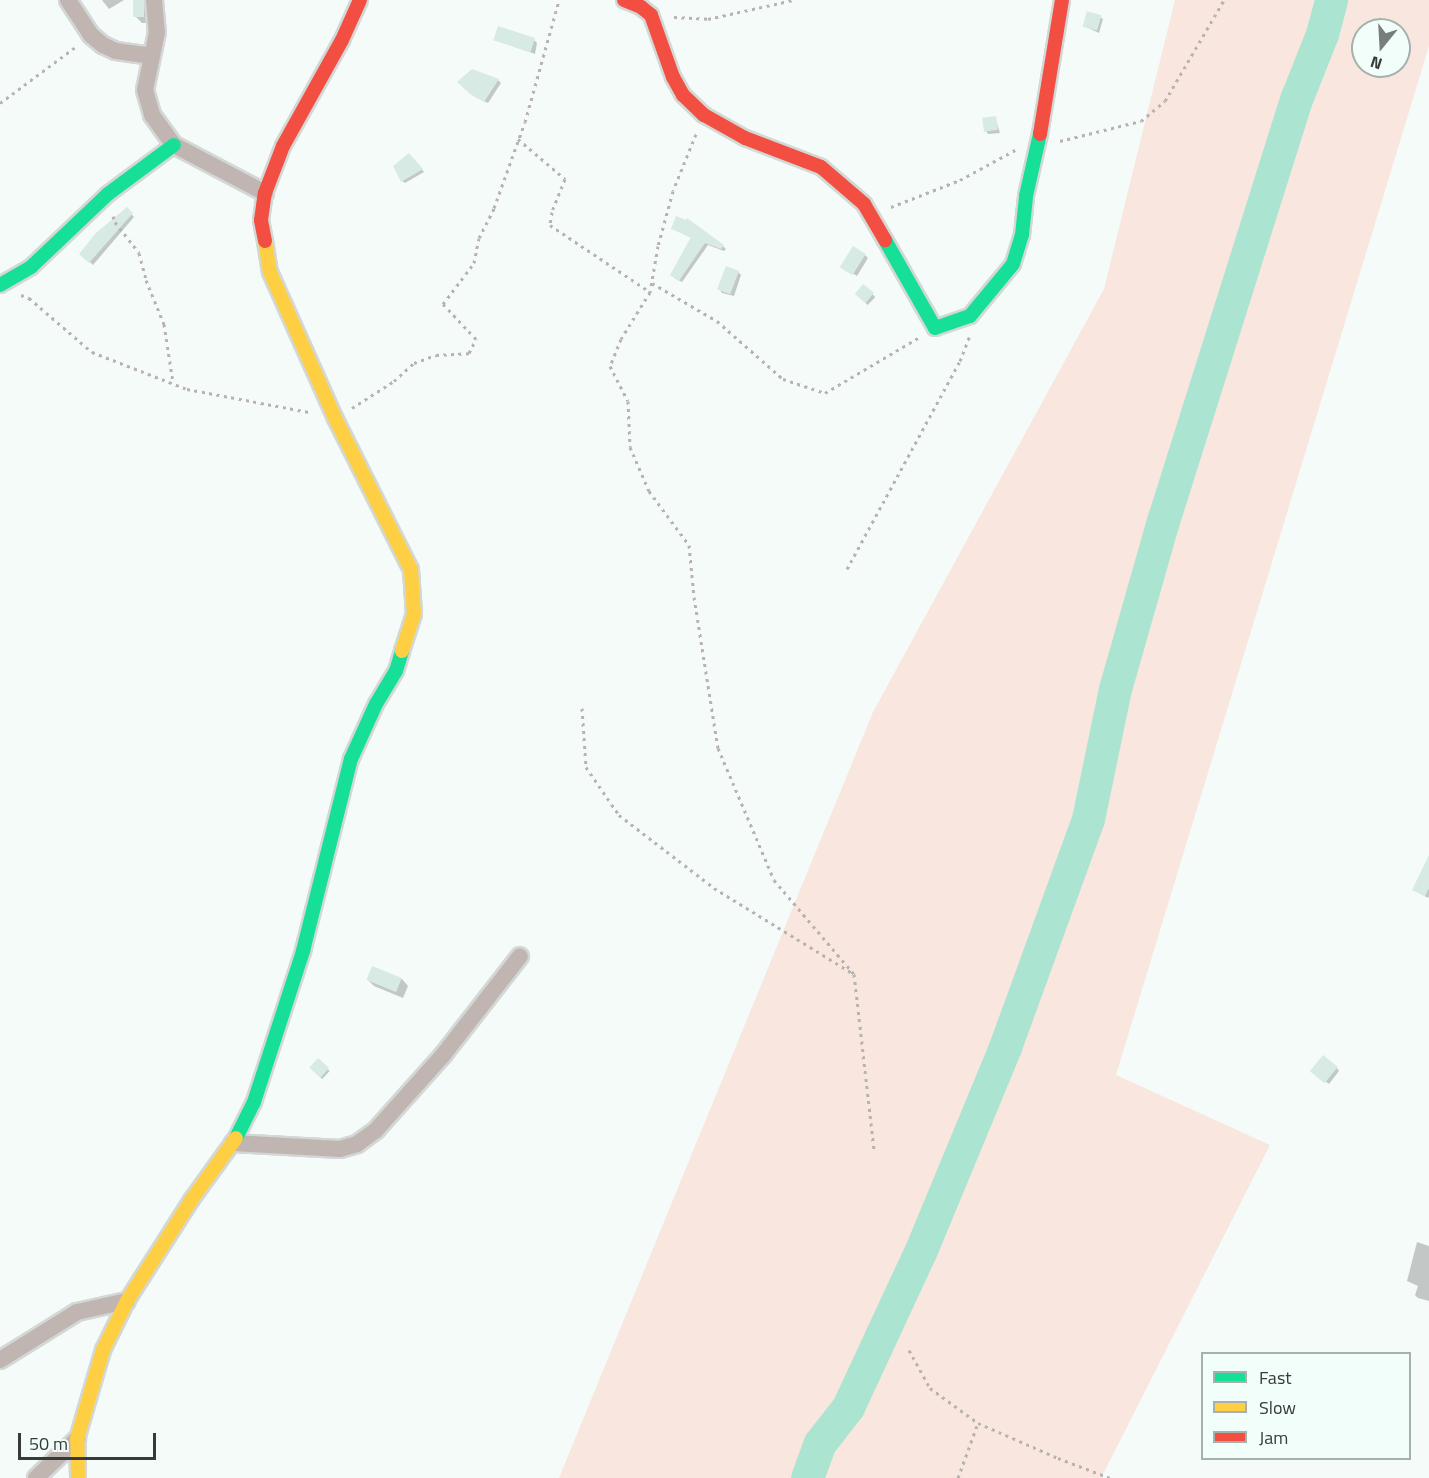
<!DOCTYPE html>
<style>
body{margin:0}
#map{position:relative;width:1429px;height:1478px;overflow:hidden;background:#f4fbf8;font-family:"Titillium Web",sans-serif}
div>[style]{position:absolute}
[style*='--x']{left:calc(var(--x)*1px);top:calc(var(--y)*1px);width:calc(var(--w)*1px);rotate:calc(var(--a)*1deg)}
.green>*{inset:0;background:#f8e6df}
.shadow>*{inset:0;background:#0003;transform-origin:0 0}
.river>*{height:33px;margin:-16.5px;padding:0 16.5px;transform-origin:16.5px;border-radius:16.5px;background:#abe5d1}
.building>*{inset:0;background:#d7eae3;transform-origin:0 0}
.path>*{height:3px;margin-top:-1.5px;transform-origin:0;background:repeating-linear-gradient(90deg,#b9b3b0 0 3px,transparent 0 7.5px)}
.roads{filter:drop-shadow(2px 0 #d3d8d6) drop-shadow(-2px 0 #d3d8d6) drop-shadow(0 2px #d3d8d6) drop-shadow(0 -2px #d3d8d6)}
.street>*{height:16px;margin:-8px;padding:0 8px;transform-origin:8px;border-radius:8px;background:#c1b5b2}
.fast>*{height:14px;margin:-7px;padding:0 7px;transform-origin:7px;border-radius:7px;background:#16e098}
.slow>*{height:14px;margin:-7px;padding:0 7px;transform-origin:7px;border-radius:7px;background:#ffcf43}
.jam>*{height:14px;margin:-7px;padding:0 7px;transform-origin:7px;border-radius:7px;background:#f24e42}
span{translate:-50% -50%;white-space:nowrap;text-align:center;line-height:1.15;-webkit-text-stroke:4.5px #f1fef9;paint-order:stroke}
.legend{position:absolute;left:1201px;top:1352px;width:210px;height:108px;box-sizing:border-box;background:#f1fef9;border:2px solid #a6b0ac;margin:0;padding:8px 10px;list-style:none;font-size:18px;color:#363b39}
.legend li{display:flex;align-items:center;gap:12px;height:30px}
.legend b{width:30px;border:2px solid #a6b0ac}
.north{position:absolute;left:1351px;top:18px;width:60px;height:60px;box-sizing:border-box;background:#f1fef9;border:2px solid #a6b0ac;border-radius:50%;rotate:198deg;font-size:16px;font-weight:700;line-height:24px;text-align:center;color:#363b39}
.north::after{content:'';display:block;margin:auto;width:21px;height:27px;background:#787e7c;clip-path:polygon(50% 0,100% 100%,50% 72%,0 100%)}
.scale{position:absolute;left:18px;top:1433px;width:138px;height:27px;box-sizing:border-box;border:3px solid #363b39;border-top:0;padding-left:8px;font-size:18px;line-height:21px;white-space:nowrap;color:#363b39;-webkit-text-stroke:4px #f1fef9;paint-order:stroke}
</style>
<div id="map">
<div class="green">
<i style="clip-path:polygon(evenodd,1175px 0,1429px 0,1429px 46px,1116px 1075px,1270px 1145px,1101px 1478px,559px 1478px,873px 712px,1104px 289px,1175px 0,1363px 30px,1399px 30px,1399px 66px,1363px 66px,1363px 30px)"></i>
</div>
<div class="shadow">
<i style="clip-path:polygon(102px 0,124px 0,109px 9px)"></i>
<i style="clip-path:polygon(135px 0,153px 0,151px 23px,142px 23px,136px 17px)"></i>
<i style="clip-path:polygon(1100px 17px,1103px 19px,1099px 33px,1084px 26px)"></i>
<i style="clip-path:polygon(495px 40px,534px 40px,537px 43px,535px 54px)"></i>
<i style="clip-path:polygon(498px 80px,501px 83px,488px 103px,475px 97px)"></i>
<i style="clip-path:polygon(995px 117px,1000px 133px,988px 134px,986px 131px)"></i>
<i style="clip-path:polygon(409px 155px,424px 172px,405px 183px,402px 181px)"></i>
<i style="clip-path:polygon(127px 209px,134px 217px,93px 265px,81px 254px)"></i>
<i style="clip-path:polygon(673px 229px,723px 246px,726px 249px,724px 251px,708px 245px,682px 282px,674px 278px,692px 238px)"></i>
<i style="clip-path:polygon(865px 255px,868px 258px,857px 276px,845px 269px)"></i>
<i style="clip-path:polygon(738px 272px,741px 275px,734px 296px,722px 293px,720px 290px)"></i>
<i style="left:864px;top:286px;width:16px;height:11px;rotate:45deg"></i>
<i style="clip-path:polygon(1429px 875px,1429px 896px,1428px 898px,1414px 890px)"></i>
<i style="clip-path:polygon(373px 968px,402px 979px,408px 986px,403px 998px,374px 986px,368px 980px)"></i>
<i style="left:318px;top:1060px;width:16px;height:11px;rotate:43deg"></i>
<i style="clip-path:polygon(1337px 1068px,1339px 1071px,1329px 1084px,1315px 1073px)"></i>
<i style="clip-path:polygon(1417px 1242px,1429px 1246px,1429px 1301px,1418px 1298px,1415px 1295px,1418px 1286px,1407px 1281px)"></i>
</div>
<div class="river">
<i style="--x:807;--y:1478;--w:37;--a:-70"></i>
<i style="--x:820;--y:1443;--w:46;--a:-52.1"></i>
<i style="--x:848;--y:1407;--w:173;--a:-65.1"></i>
<i style="--x:921;--y:1250;--w:220;--a:-67.5"></i>
<i style="--x:1005;--y:1047;--w:243;--a:-70"></i>
<i style="--x:1088;--y:819;--w:133;--a:-78.3"></i>
<i style="--x:1115;--y:689;--w:175;--a:-74.1"></i>
<i style="--x:1163;--y:521;--w:445;--a:-72.5"></i>
<i style="--x:1297;--y:97;--w:68;--a:-68.4"></i>
<i style="--x:1322;--y:34;--w:35;--a:-75"></i>
</div>
<div class="building">
<i style="left:133px;top:0;width:11px;height:17px"></i>
<i style="left:1087px;top:11px;width:15px;height:16px;rotate:16deg"></i>
<i style="left:498px;top:26px;width:39px;height:15px;rotate:18deg"></i>
<i style="clip-path:polygon(472px 69px,499px 79px,484px 102px,470px 94px,457px 82px)"></i>
<i style="left:996px;top:116px;width:14px;height:14px;rotate:82deg"></i>
<i style="clip-path:polygon(409px 153px,423px 169px,401px 182px,393px 166px)"></i>
<i style="clip-path:polygon(127px 207px,133px 213px,89px 263px,79px 254px,96px 233px)"></i>
<i style="clip-path:polygon(676px 216px,686px 220px,687px 218px,724px 245px,721px 249px,705px 243px,679px 281px,670px 275px,691px 237px,671px 229px)"></i>
<i style="left:853px;top:246px;width:15px;height:25px;rotate:32deg"></i>
<i style="left:726px;top:266px;width:14px;height:25px;rotate:21deg"></i>
<i style="left:863px;top:284px;width:14px;height:13px;rotate:39deg"></i>
<i style="clip-path:polygon(1429px 855px,1429px 888px,1425px 896px,1412px 890px)"></i>
<i style="left:372px;top:966px;width:32px;height:15px;rotate:22deg"></i>
<i style="left:1323px;top:1055px;width:19px;height:21px;rotate:39deg"></i>
<i style="left:318px;top:1058px;width:15px;height:13px;rotate:42deg"></i>
</div>
<div class="path">
<i style="--x:674;--y:17;--w:34;--a:3"></i>
<i style="--x:708;--y:19;--w:87;--a:-12.6"></i>
<i style="--x:0;--y:103;--w:97;--a:-36.6"></i>
<i style="--x:696;--y:134;--w:61;--a:112"></i>
<i style="--x:673;--y:191;--w:57;--a:105.3"></i>
<i style="--x:658;--y:246;--w:47;--a:99.9"></i>
<i style="--x:650;--y:292;--w:55;--a:121.7"></i>
<i style="--x:621;--y:339;--w:29;--a:112"></i>
<i style="--x:610;--y:366;--w:39;--a:63"></i>
<i style="--x:628;--y:401;--w:46;--a:87.5"></i>
<i style="--x:630;--y:447;--w:48;--a:66.6"></i>
<i style="--x:649;--y:491;--w:67;--a:53.5"></i>
<i style="--x:689;--y:545;--w:52;--a:84.5"></i>
<i style="--x:694;--y:597;--w:153;--a:81"></i>
<i style="--x:718;--y:748;--w:143;--a:67"></i>
<i style="--x:774;--y:880;--w:123;--a:49.6"></i>
<i style="--x:518;--y:139;--w:62;--a:40.4"></i>
<i style="--x:565;--y:179;--w:35;--a:112"></i>
<i style="--x:552;--y:212;--w:13;--a:99"></i>
<i style="--x:550;--y:225;--w:120;--a:33.8"></i>
<i style="--x:1060;--y:141;--w:83;--a:-13.9"></i>
<i style="--x:1141;--y:121;--w:31;--a:-40"></i>
<i style="--x:1165;--y:101;--w:117;--a:-59.7"></i>
<i style="--x:891;--y:207;--w:74;--a:-21.4"></i>
<i style="--x:960;--y:180;--w:63;--a:-28.6"></i>
<i style="--x:113;--y:216;--w:6;--a:72"></i>
<i style="--x:115;--y:222;--w:39;--a:52"></i>
<i style="--x:139;--y:253;--w:28;--a:75"></i>
<i style="--x:146;--y:280;--w:48;--a:67.8"></i>
<i style="--x:164;--y:324;--w:60;--a:81.3"></i>
<i style="--x:652;--y:283;--w:75;--a:30.3"></i>
<i style="--x:717;--y:321;--w:88;--a:41.3"></i>
<i style="--x:783;--y:379;--w:44;--a:18.4"></i>
<i style="--x:825;--y:393;--w:108;--a:-30.6"></i>
<i style="--x:21;--y:295;--w:9;--a:21"></i>
<i style="--x:29;--y:298;--w:83;--a:40.6"></i>
<i style="--x:92;--y:352;--w:102;--a:21.3"></i>
<i style="--x:187;--y:389;--w:124;--a:10.7"></i>
<i style="--x:352;--y:408;--w:50;--a:-32.7"></i>
<i style="--x:394;--y:381;--w:27;--a:-42"></i>
<i style="--x:414;--y:363;--w:23;--a:-20"></i>
<i style="--x:436;--y:355;--w:33;--a:-3"></i>
<i style="--x:469;--y:353;--w:16;--a:-63"></i>
<i style="--x:476;--y:339;--w:48;--a:-133.3"></i>
<i style="--x:443;--y:304;--w:51;--a:-52.9"></i>
<i style="--x:474;--y:263;--w:25;--a:-79"></i>
<i style="--x:479;--y:238;--w:34;--a:-63"></i>
<i style="--x:494;--y:208;--w:91;--a:-70.2"></i>
<i style="--x:525;--y:122;--w:127;--a:-74.4"></i>
<i style="--x:847;--y:569;--w:237;--a:-61.5"></i>
<i style="--x:960;--y:361;--w:26;--a:-69"></i>
<i style="--x:582;--y:708;--w:59;--a:86.1"></i>
<i style="--x:586;--y:767;--w:58;--a:55.5"></i>
<i style="--x:619;--y:815;--w:120;--a:37.5"></i>
<i style="--x:714;--y:888;--w:164;--a:31.6"></i>
<i style="--x:854;--y:974;--w:176;--a:83.5"></i>
<i style="--x:909;--y:1350;--w:43;--a:61.1"></i>
<i style="--x:930;--y:1388;--w:59;--a:36.1"></i>
<i style="--x:978;--y:1423;--w:87;--a:23.6"></i>
<i style="--x:1058;--y:1458;--w:56;--a:21"></i>
<i style="--x:958;--y:1478;--w:59;--a:-70"></i>
</div>
<div class="roads">
<div class="street">
<i style="--x:68;--y:0;--w:42;--a:56.7"></i>
<i style="--x:91;--y:35;--w:16;--a:40"></i>
<i style="--x:103;--y:45;--w:14;--a:25"></i>
<i style="--x:116;--y:51;--w:36;--a:8"></i>
<i style="--x:154;--y:0;--w:32;--a:85"></i>
<i style="--x:157;--y:32;--w:59;--a:101.7"></i>
<i style="--x:145;--y:90;--w:26;--a:74"></i>
<i style="--x:152;--y:115;--w:37;--a:54"></i>
<i style="--x:174;--y:145;--w:103;--a:27.8"></i>
<i style="--x:233;--y:1143;--w:107;--a:3.2"></i>
<i style="--x:340;--y:1149;--w:18;--a:-16"></i>
<i style="--x:357;--y:1144;--w:24;--a:-36"></i>
<i style="--x:376;--y:1130;--w:101;--a:-48.2"></i>
<i style="--x:443;--y:1055;--w:125;--a:-52.1"></i>
<i style="--x:0;--y:1360;--w:91;--a:-31.9"></i>
<i style="--x:77;--y:1312;--w:51;--a:-12.4"></i>
<i style="--x:36;--y:1478;--w:57;--a:-43.6"></i>
</div>
<div class="fast">
<i style="--x:885;--y:240;--w:101;--a:60.4"></i>
<i style="--x:935;--y:328;--w:37;--a:-19"></i>
<i style="--x:970;--y:316;--w:67;--a:-50.4"></i>
<i style="--x:1013;--y:264;--w:30;--a:-73"></i>
<i style="--x:1022;--y:235;--w:39;--a:-84"></i>
<i style="--x:1026;--y:196;--w:64;--a:-77.3"></i>
<i style="--x:0;--y:285;--w:36;--a:-30"></i>
<i style="--x:31;--y:267;--w:106;--a:-43.5"></i>
<i style="--x:108;--y:194;--w:82;--a:-36.6"></i>
<i style="--x:236;--y:1138;--w:40;--a:-63.4"></i>
<i style="--x:254;--y:1102;--w:159;--a:-72"></i>
<i style="--x:303;--y:951;--w:198;--a:-76"></i>
<i style="--x:351;--y:759;--w:60;--a:-65.6"></i>
<i style="--x:376;--y:704;--w:39;--a:-59"></i>
<i style="--x:396;--y:671;--w:21;--a:-73"></i>
</div>
<div class="slow">
<i style="--x:265;--y:241;--w:31;--a:81"></i>
<i style="--x:270;--y:272;--w:160;--a:66"></i>
<i style="--x:335;--y:418;--w:170;--a:63.4"></i>
<i style="--x:411;--y:570;--w:44;--a:86.1"></i>
<i style="--x:414;--y:614;--w:39;--a:108"></i>
<i style="--x:78;--y:1478;--w:39;--a:-91"></i>
<i style="--x:77;--y:1439;--w:93;--a:-73.7"></i>
<i style="--x:103;--y:1350;--w:55;--a:-63.9"></i>
<i style="--x:127;--y:1301;--w:121;--a:-57.5"></i>
<i style="--x:192;--y:1199;--w:75;--a:-54.2"></i>
</div>
<div class="jam">
<i style="--x:624;--y:0;--w:18;--a:22"></i>
<i style="--x:641;--y:7;--w:13;--a:39"></i>
<i style="--x:651;--y:15;--w:66;--a:70.5"></i>
<i style="--x:673;--y:77;--w:21;--a:61"></i>
<i style="--x:683;--y:95;--w:29;--a:44"></i>
<i style="--x:704;--y:115;--w:47;--a:29.3"></i>
<i style="--x:745;--y:138;--w:81;--a:20.9"></i>
<i style="--x:821;--y:167;--w:57;--a:40.7"></i>
<i style="--x:864;--y:204;--w:42;--a:59.7"></i>
<i style="--x:1040;--y:134;--w:136;--a:-80.7"></i>
<i style="--x:265;--y:241;--w:21;--a:-101"></i>
<i style="--x:261;--y:220;--w:27;--a:-82"></i>
<i style="--x:265;--y:193;--w:50;--a:-69"></i>
<i style="--x:283;--y:146;--w:121;--a:-60.9"></i>
<i style="--x:342;--y:40;--w:44;--a:-65.8"></i>
</div>
</div>
<ul class="legend">
<li><b style="height:8px;background:#16e098"></b>Fast</li>
<li><b style="height:8px;background:#ffcf43"></b>Slow</li>
<li><b style="height:8px;background:#f24e42"></b>Jam</li>
</ul>
<div class="north">N</div>
<div class="scale">50 m</div>
</div>
